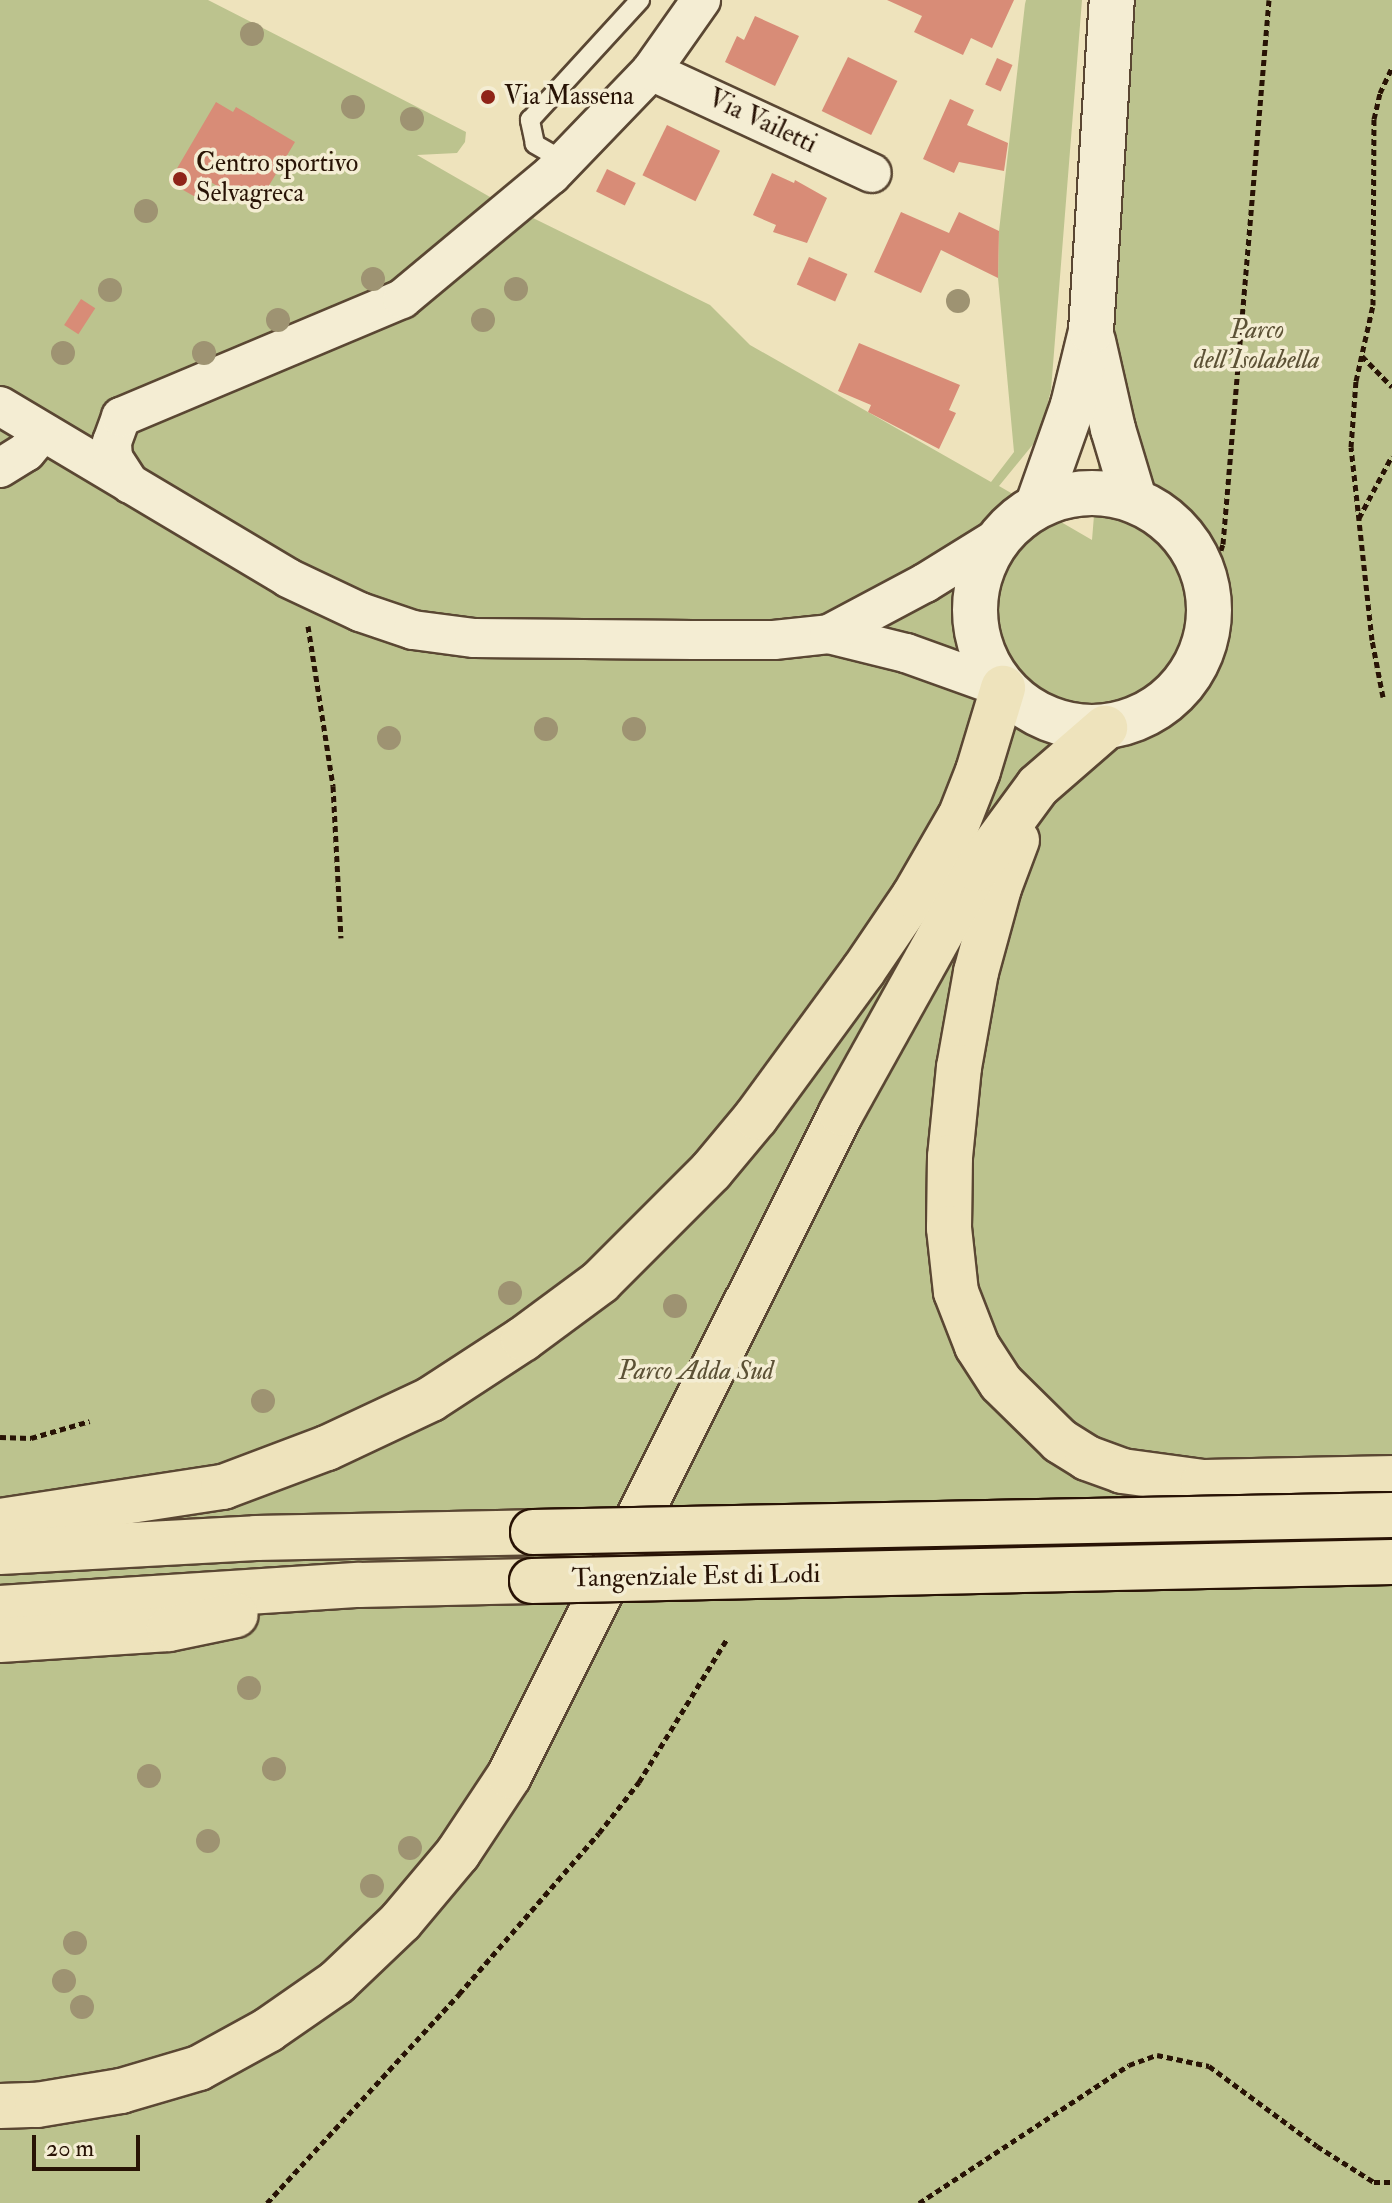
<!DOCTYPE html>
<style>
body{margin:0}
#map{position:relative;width:1392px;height:2203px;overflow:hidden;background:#eee3bc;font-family:"IM FELL Double Pica",serif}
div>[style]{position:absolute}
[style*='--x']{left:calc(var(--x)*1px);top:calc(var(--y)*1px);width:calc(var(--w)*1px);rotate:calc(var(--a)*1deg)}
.green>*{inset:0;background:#bcc38e}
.building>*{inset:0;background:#d88c77;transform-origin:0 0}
.path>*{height:5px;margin-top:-2.5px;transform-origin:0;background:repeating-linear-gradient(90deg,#281305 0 6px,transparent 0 10px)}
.roads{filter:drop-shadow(2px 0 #5a4733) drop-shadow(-2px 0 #5a4733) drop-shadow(0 2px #5a4733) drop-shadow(0 -2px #5a4733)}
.lane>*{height:18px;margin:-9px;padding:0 9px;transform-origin:9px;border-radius:9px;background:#f4edd3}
.street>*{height:38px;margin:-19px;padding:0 19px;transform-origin:19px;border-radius:19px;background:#f4edd3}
.secondary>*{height:44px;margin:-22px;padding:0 22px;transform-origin:22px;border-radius:22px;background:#f4edd3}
.secondary>.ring{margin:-22px;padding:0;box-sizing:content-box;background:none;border:44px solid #f4edd3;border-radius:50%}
.highway>*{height:44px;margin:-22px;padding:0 22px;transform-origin:22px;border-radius:22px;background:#eee3bc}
.bridges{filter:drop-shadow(2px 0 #281305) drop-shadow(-2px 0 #281305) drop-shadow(0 2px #281305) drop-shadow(0 -2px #281305)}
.highway-bridge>*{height:44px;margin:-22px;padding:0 22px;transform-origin:22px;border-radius:22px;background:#eee3bc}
.trees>*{width:24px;height:24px;margin:-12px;border-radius:50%;background:#9e9372}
.dots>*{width:22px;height:22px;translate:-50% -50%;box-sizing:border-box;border:4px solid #f4edd3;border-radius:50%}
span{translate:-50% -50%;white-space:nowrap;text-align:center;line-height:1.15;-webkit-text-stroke:7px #f4edd3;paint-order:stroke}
.poi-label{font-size:26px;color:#281305}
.left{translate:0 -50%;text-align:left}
.street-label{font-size:26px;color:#281305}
.park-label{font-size:26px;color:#5c5135;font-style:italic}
.scale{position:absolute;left:32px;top:2135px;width:108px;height:36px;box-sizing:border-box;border:4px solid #281305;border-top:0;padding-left:10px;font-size:24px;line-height:28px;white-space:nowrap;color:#281305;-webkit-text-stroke:6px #f4edd3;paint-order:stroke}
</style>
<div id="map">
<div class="green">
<i style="clip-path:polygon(0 0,208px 0,466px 132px,465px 142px,457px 153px,417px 155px,530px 220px,533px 218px,710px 305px,750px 345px,991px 482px,1014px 452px,998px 278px,999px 231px,1025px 4px,1026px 0,1082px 0,1051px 390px,1039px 437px,999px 486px,1092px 540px,1136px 0,1392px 0,1392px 2203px,0 2203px)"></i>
</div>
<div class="building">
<i style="clip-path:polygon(887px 0,1014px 0,992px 48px,971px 38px,963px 55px,914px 32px,922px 16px)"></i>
<i style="clip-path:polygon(755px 16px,799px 36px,775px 86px,725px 62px,737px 36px,744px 40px)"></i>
<i style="left:848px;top:57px;width:55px;height:60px;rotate:26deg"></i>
<i style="left:997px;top:58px;width:17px;height:29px;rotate:24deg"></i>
<i style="clip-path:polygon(950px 99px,974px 110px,967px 125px,1008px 143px,1004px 171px,959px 162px,954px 173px,923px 159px)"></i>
<i style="clip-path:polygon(216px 102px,233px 112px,236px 107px,295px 142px,255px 209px,209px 181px,199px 199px,169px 182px)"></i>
<i style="left:667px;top:125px;width:59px;height:56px;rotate:26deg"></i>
<i style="left:607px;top:169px;width:32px;height:25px;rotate:26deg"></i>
<i style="clip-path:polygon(772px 173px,794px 183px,795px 180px,827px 198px,807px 243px,773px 232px,776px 225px,753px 215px)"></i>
<i style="clip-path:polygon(901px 212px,949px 233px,959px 212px,999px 231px,998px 278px,941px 250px,921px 293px,874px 272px)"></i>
<i style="left:809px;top:257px;width:42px;height:30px;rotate:24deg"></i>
<i style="left:81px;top:299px;width:17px;height:31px;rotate:33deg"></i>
<i style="clip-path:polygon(859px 343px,960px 385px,949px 410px,956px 413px,939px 449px,868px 412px,871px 405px,838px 391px)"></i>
</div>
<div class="path">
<i style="--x:1362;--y:356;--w:43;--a:45.9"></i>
<i style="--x:1359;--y:518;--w:70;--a:-62"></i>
<i style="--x:1208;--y:588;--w:46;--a:-71.2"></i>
<i style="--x:1223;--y:544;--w:546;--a:-85.17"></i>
<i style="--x:308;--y:626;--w:162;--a:81.1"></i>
<i style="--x:333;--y:786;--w:152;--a:87"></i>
<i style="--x:1383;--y:697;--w:58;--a:-100.9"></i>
<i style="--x:1372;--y:640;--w:194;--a:-96.2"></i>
<i style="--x:1351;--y:447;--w:66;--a:-85.7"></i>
<i style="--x:1356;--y:381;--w:78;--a:-77.4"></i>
<i style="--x:1373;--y:305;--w:186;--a:-89.7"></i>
<i style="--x:1374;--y:119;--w:27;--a:-77"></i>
<i style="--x:1380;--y:93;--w:29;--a:-65"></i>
<i style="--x:0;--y:1437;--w:31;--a:2"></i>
<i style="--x:31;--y:1438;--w:61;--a:-16.1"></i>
<i style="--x:267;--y:2203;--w:284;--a:-47.4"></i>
<i style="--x:459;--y:1994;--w:213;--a:-49"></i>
<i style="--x:599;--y:1833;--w:65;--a:-51.9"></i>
<i style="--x:639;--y:1782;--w:168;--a:-58.4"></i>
<i style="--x:919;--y:2203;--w:251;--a:-33.3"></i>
<i style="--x:1129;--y:2065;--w:30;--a:-20"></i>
<i style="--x:1157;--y:2055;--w:53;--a:11.9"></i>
<i style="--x:1209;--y:2066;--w:134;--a:36.5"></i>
<i style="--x:1317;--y:2146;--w:67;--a:32.3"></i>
<i style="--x:1374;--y:2182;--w:18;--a:0"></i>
</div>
<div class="roads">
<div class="lane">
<i style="--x:564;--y:161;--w:34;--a:-150"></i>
<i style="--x:535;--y:144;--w:25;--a:-102"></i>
<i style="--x:530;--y:120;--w:163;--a:-47.5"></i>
</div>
<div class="street">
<i style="--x:651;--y:71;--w:243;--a:24.8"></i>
<i style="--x:0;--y:406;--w:335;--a:30.8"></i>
<i style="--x:288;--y:578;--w:80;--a:25.3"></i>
<i style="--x:360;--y:612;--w:56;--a:18.8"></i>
<i style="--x:413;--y:630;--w:62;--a:7.5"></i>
<i style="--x:474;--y:638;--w:219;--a:0.5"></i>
<i style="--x:693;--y:640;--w:81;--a:0"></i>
<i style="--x:774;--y:640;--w:55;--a:-6.2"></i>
<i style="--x:829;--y:634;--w:79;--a:13.9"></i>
<i style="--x:906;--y:653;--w:103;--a:19.8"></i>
<i style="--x:0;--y:468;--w:31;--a:-32"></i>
<i style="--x:26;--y:452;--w:26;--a:-50"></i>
<i style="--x:130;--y:484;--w:31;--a:-123"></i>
<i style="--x:113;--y:458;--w:16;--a:-94"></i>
<i style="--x:112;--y:442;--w:27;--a:-70"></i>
<i style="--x:121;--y:417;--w:305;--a:-22.8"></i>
<i style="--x:402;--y:299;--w:194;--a:-39.8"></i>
<i style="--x:551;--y:175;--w:144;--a:-46.1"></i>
<i style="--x:651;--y:71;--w:87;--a:-54.8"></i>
<i style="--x:829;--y:634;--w:109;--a:-28"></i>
<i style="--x:925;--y:583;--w:87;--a:-31.9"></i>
</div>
<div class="secondary">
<i style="--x:1093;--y:341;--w:90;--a:77.2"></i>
<i style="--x:1113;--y:429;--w:73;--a:73.3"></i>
<i class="ring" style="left:975px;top:493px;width:190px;height:190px"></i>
<i style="--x:1038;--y:504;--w:105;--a:-70.5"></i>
<i style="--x:1073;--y:405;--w:76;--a:-76.3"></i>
<i style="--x:1091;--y:331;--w:332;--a:-86.4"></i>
</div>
<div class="highway">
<i style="--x:1017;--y:840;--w:51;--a:110.6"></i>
<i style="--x:999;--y:888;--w:87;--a:105.3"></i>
<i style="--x:976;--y:972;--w:97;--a:100.1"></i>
<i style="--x:959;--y:1067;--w:90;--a:95.7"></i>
<i style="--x:950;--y:1157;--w:71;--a:90.8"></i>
<i style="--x:949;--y:1228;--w:64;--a:83.8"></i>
<i style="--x:956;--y:1292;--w:58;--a:68.7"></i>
<i style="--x:977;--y:1346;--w:44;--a:57"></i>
<i style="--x:1001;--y:1383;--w:83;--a:44.5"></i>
<i style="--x:1060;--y:1441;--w:32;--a:32"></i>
<i style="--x:1087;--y:1458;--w:37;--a:20"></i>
<i style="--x:1122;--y:1471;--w:82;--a:7.7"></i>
<i style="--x:1203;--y:1482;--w:189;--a:-1.2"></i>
<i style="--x:949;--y:845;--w:79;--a:-68.6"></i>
<i style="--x:978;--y:771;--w:87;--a:-73.2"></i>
<i style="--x:0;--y:1521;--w:226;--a:-8.7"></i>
<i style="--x:223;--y:1487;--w:111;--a:-20.6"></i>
<i style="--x:327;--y:1448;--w:115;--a:-25.2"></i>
<i style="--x:431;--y:1399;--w:110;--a:-33.1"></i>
<i style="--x:523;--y:1339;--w:96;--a:-36.5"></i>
<i style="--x:600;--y:1282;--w:157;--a:-45"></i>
<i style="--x:711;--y:1171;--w:70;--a:-50.2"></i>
<i style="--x:756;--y:1117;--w:181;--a:-53.8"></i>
<i style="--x:863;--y:971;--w:91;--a:-55.8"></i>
<i style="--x:914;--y:896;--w:90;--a:-60"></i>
<i style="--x:0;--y:1552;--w:256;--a:-3.1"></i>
<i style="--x:256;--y:1538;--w:277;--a:-1.2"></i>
<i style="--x:0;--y:1608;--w:360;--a:-3.7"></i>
<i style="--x:359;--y:1585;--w:173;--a:-1.3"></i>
<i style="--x:0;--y:1640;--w:169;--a:-3.7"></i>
<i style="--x:169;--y:1629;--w:68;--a:-11.8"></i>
<i style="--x:0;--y:2106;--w:37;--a:-2"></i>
<i style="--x:37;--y:2105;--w:85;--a:-9.5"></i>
<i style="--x:121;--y:2091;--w:81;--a:-16.4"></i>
<i style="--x:199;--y:2068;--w:79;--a:-28.8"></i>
<i style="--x:268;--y:2030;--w:84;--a:-34.8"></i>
<i style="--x:337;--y:1982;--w:88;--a:-43.6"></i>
<i style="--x:401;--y:1921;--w:89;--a:-50"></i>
<i style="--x:458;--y:1853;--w:92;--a:-56.5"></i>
<i style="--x:509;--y:1776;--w:741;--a:-63.4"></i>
<i style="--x:841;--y:1113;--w:279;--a:-60.9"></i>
<i style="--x:977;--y:869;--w:103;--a:-53.7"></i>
<i style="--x:1038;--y:786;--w:89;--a:-40.9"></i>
</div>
</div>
<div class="bridges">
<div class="highway-bridge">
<i style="--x:533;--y:1532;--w:859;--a:-1.13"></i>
<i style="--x:532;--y:1581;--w:860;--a:-1.27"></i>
</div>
</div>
<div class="trees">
<i style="left:252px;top:34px"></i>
<i style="left:353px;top:107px"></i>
<i style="left:412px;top:119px"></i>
<i style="left:146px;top:211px"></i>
<i style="left:373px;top:279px"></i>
<i style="left:516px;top:289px"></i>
<i style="left:110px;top:290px"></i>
<i style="left:958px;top:301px"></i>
<i style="left:278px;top:320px"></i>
<i style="left:483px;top:320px"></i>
<i style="left:63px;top:353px"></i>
<i style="left:204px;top:353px"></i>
<i style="left:546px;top:729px"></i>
<i style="left:634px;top:729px"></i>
<i style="left:389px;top:738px"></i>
<i style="left:510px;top:1293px"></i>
<i style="left:675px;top:1306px"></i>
<i style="left:263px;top:1401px"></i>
<i style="left:249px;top:1688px"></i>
<i style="left:274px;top:1769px"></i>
<i style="left:149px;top:1776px"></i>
<i style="left:208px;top:1841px"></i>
<i style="left:410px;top:1848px"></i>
<i style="left:372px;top:1886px"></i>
<i style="left:75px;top:1943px"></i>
<i style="left:64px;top:1981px"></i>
<i style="left:82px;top:2007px"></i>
</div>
<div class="dots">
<i style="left:488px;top:97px;background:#8f2418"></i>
<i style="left:180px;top:179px;background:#8f2418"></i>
</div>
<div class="poi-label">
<span class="left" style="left:504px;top:97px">Via Massena</span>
<span class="left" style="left:196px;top:179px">Centro sportivo<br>Selvagreca</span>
</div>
<div class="street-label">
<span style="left:762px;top:122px;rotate:25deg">Via Vailetti</span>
<span style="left:696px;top:1577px;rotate:-1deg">Tangenziale Est di Lodi</span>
</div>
<div class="park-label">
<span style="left:1257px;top:346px">Parco<br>dell'Isolabella</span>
<span style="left:696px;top:1372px">Parco Adda Sud</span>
</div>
<div class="scale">20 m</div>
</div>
